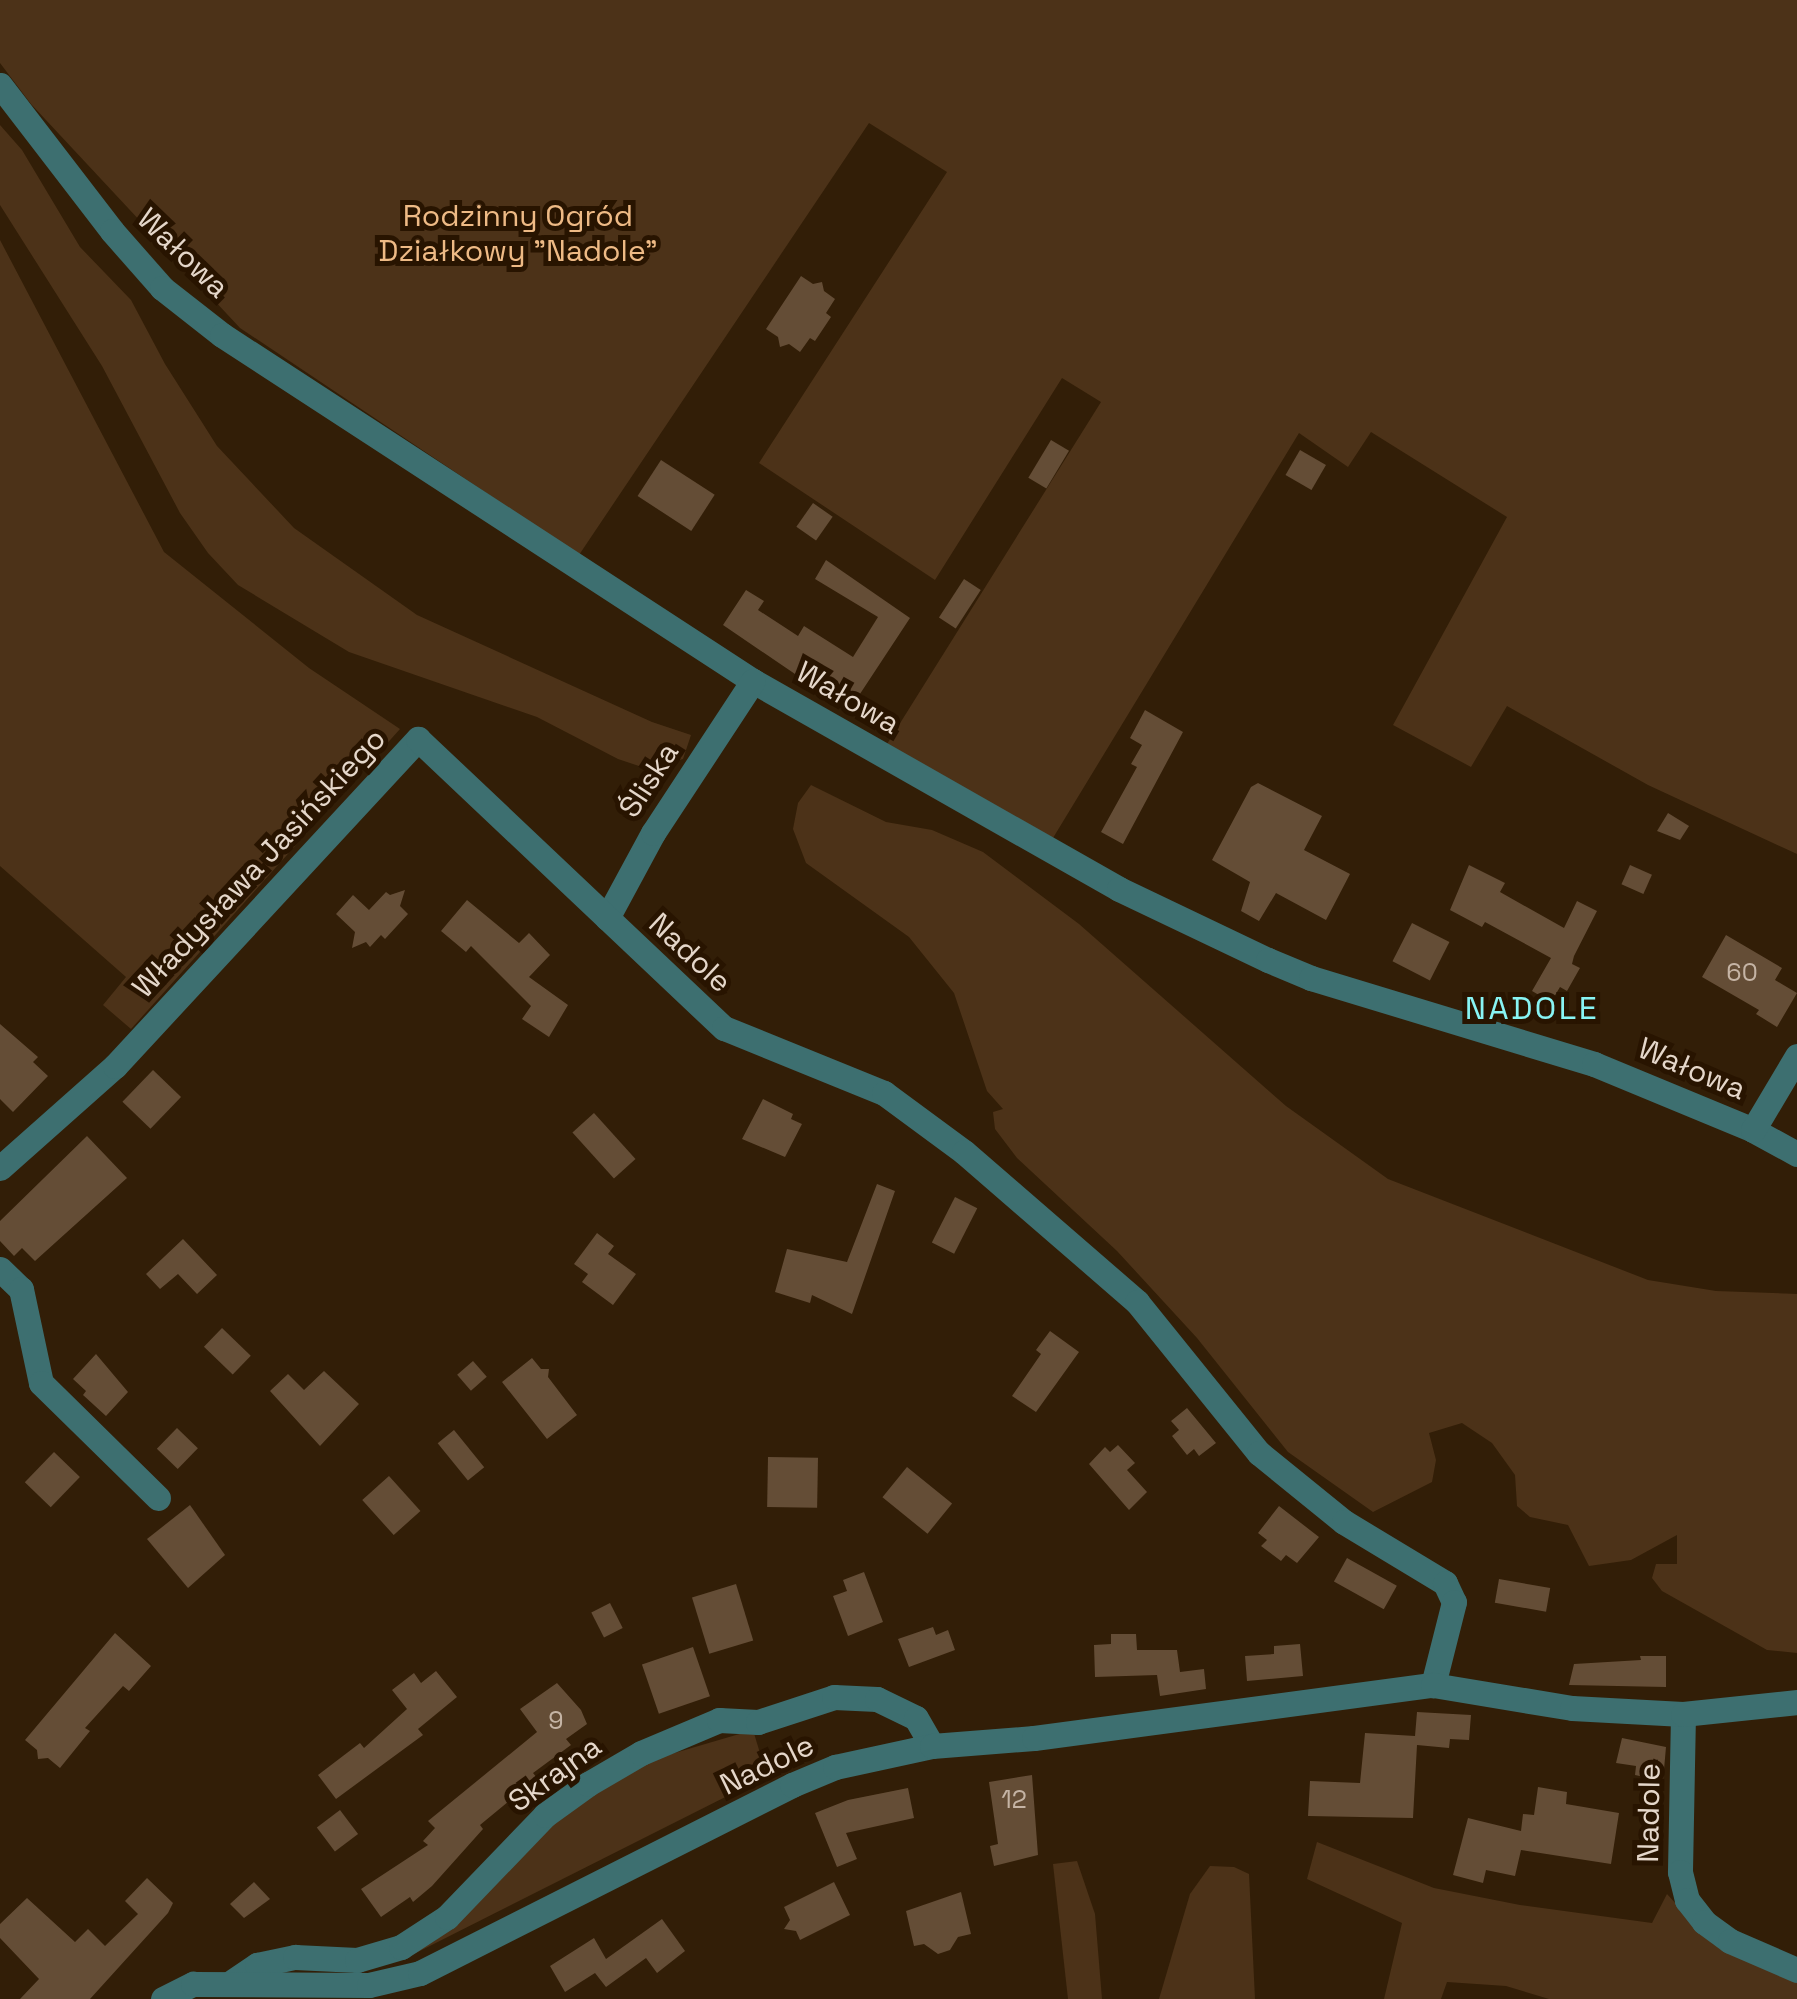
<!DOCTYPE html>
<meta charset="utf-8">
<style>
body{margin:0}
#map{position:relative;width:1797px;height:1999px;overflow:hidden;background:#321e07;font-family:"Space Grotesk",sans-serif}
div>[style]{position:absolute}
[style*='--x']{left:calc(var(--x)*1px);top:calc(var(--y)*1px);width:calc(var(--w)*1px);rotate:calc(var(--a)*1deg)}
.green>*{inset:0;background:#4c3218}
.building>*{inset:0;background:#644d36;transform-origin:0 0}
.minor>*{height:25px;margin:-12.5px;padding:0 12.5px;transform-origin:12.5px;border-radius:12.5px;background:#3d6f70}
span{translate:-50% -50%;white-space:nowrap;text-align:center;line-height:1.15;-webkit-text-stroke:10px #281400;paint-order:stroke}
.number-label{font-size:25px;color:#c5b4a5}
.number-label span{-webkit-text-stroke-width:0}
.park-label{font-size:30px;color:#eeba85}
.street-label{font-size:30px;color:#e5d7ca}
.neighbourhood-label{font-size:32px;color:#88f4f4;letter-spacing:2.5px}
</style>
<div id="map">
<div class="green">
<i style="clip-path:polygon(0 0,1797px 0,1797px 854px,1648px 785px,1507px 706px,1471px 767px,1393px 725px,1507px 517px,1371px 432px,1348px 467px,1299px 433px,1053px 838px,887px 744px,1101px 402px,1062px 378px,935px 580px,759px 463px,947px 172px,869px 123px,579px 555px,240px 328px,31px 104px,0 63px)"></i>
<i style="clip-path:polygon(0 125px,22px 150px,80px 247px,131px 300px,165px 364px,217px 446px,294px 528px,417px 615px,652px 722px,691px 735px,683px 759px,648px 769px,618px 759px,537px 717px,349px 652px,238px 585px,208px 553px,180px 513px,102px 366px,0 205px)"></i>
<i style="clip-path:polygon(0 240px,164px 552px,309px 668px,400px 729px,131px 1029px,103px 1005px,126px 977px,0 866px)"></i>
<i style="clip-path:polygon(811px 785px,886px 822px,932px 830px,983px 852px,1079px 924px,1286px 1106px,1388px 1179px,1648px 1280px,1716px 1291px,1797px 1294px,1797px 1653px,1767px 1650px,1662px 1591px,1652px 1578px,1656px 1564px,1677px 1564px,1677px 1535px,1631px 1560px,1589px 1566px,1568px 1525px,1530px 1517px,1517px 1506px,1515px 1475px,1492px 1443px,1462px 1423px,1429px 1433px,1436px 1460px,1432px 1482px,1373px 1512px,1288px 1452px,1197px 1338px,1117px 1251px,1017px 1158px,995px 1129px,993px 1112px,1003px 1109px,987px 1091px,954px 993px,909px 937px,806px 863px,793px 829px,798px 803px)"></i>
<i style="clip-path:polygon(753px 1730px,767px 1776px,402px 1960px,538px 1836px,620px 1769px)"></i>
<i style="clip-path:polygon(1317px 1842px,1434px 1888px,1520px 1905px,1652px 1923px,1667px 1894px,1713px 1944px,1797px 1982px,1797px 1999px,1549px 1999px,1506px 1986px,1447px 1982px,1441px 1999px,1384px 1999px,1402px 1923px,1307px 1879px)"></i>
<i style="clip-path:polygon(1077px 1861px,1095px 1914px,1102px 1999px,1068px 1999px,1053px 1864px)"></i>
<i style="clip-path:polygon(1210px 1866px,1234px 1867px,1249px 1874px,1255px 1999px,1159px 1999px,1190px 1894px)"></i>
</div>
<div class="building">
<i style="clip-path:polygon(801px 276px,813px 284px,822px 282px,824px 291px,835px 299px,826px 313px,831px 317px,815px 341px,810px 338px,800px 352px,789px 344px,780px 347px,778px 337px,766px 329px)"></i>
<i style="left:1051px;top:440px;width:21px;height:44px;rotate:31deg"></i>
<i style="left:1300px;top:450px;width:30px;height:29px;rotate:30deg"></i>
<i style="left:661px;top:460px;width:64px;height:43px;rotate:33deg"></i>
<i style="left:813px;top:503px;width:24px;height:29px;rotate:35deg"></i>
<i style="clip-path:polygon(826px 560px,910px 618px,854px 703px,799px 668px,795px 674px,723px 625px,746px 590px,764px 601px,758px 610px,798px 636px,804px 626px,853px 657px,878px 617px,815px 579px)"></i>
<i style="left:964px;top:579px;width:20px;height:46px;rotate:33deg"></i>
<i style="clip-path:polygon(1145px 710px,1183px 732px,1123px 844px,1101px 832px,1137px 767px,1131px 764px,1142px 745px,1130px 738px)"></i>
<i style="clip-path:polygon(1258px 783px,1322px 816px,1304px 850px,1350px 874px,1326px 920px,1276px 893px,1259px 921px,1241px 911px,1250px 882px,1212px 860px,1251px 787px)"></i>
<i style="clip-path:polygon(1668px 813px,1689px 826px,1680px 840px,1657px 831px)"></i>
<i style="clip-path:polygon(1469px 865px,1505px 883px,1500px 892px,1564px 928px,1577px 901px,1597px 911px,1574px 956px,1572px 964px,1580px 968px,1567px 991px,1560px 987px,1551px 1002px,1532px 991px,1551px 958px,1485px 922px,1482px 927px,1450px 910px)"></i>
<i style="left:1630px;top:865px;width:24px;height:21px;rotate:24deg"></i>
<i style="clip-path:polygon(405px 890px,400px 906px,408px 914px,385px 939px,381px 935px,370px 947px,366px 942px,352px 948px,355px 932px,336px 914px,353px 895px,369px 910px,386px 892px,390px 895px)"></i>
<i style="clip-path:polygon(467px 900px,519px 943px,529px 933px,550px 955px,529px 977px,568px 1005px,549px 1037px,522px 1019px,531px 1006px,471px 946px,466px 952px,441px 931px)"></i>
<i style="left:1412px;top:923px;width:42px;height:43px;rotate:27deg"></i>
<i style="clip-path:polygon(1726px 935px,1782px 968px,1775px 980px,1797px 993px,1777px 1027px,1756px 1014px,1759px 1010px,1702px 977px)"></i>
<i style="clip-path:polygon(0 1024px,38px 1057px,33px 1062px,48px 1076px,13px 1112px,0 1099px)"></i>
<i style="left:153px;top:1070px;width:39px;height:44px;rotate:44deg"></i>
<i style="clip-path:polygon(763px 1099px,793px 1114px,791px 1119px,802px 1124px,785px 1157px,742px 1139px)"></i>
<i style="left:594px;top:1113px;width:62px;height:29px;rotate:48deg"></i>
<i style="clip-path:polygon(87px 1136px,127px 1178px,35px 1261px,22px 1248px,14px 1256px,0 1241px,0 1221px)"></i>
<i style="clip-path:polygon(877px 1184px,895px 1191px,852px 1314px,812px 1295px,810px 1303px,775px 1292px,787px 1249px,847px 1262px)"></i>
<i style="left:955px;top:1197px;width:25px;height:51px;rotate:27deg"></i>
<i style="clip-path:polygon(597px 1233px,614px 1246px,608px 1254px,636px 1274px,613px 1305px,582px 1282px,588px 1274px,574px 1264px)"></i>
<i style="clip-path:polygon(183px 1239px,217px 1275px,197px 1294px,178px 1274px,160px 1289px,146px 1274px)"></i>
<i style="left:222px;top:1328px;width:40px;height:26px;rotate:44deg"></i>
<i style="clip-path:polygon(1050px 1331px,1079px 1352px,1036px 1412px,1012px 1396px,1041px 1354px,1036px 1350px)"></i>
<i style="clip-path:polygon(96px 1354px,128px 1392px,106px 1416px,83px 1395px,86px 1391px,73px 1379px)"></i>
<i style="clip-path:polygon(532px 1358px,541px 1369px,549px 1369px,548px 1377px,577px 1415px,547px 1439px,502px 1382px)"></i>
<i style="left:473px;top:1361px;width:21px;height:21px;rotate:49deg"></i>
<i style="clip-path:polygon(324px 1371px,359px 1404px,320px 1446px,270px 1391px,288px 1374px,304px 1390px)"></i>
<i style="clip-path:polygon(1187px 1408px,1216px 1443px,1199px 1456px,1194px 1449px,1187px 1455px,1172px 1436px,1179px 1430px,1171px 1421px)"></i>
<i style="left:177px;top:1428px;width:29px;height:29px;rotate:44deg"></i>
<i style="left:454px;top:1430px;width:48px;height:21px;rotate:51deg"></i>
<i style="clip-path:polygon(1118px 1445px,1135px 1463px,1127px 1470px,1147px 1492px,1129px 1510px,1089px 1464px,1105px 1447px,1110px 1452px)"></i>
<i style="left:54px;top:1452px;width:36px;height:42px;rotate:44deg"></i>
<i style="left:768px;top:1457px;width:50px;height:50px;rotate:1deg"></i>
<i style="left:907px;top:1467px;width:58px;height:39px;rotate:39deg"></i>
<i style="left:389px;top:1476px;width:47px;height:36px;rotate:48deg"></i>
<i style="clip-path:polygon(190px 1505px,225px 1555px,188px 1588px,147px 1539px)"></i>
<i style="clip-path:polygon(1279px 1506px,1319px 1537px,1297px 1563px,1286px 1555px,1281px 1561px,1261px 1546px,1267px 1540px,1258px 1533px)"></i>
<i style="left:1347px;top:1558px;width:57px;height:27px;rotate:29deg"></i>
<i style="clip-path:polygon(864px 1572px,883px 1622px,848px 1636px,833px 1596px,847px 1591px,843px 1580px)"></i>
<i style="left:1499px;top:1579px;width:52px;height:24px;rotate:10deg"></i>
<i style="left:736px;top:1584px;width:59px;height:46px;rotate:73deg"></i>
<i style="left:610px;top:1603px;width:28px;height:21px;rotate:63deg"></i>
<i style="clip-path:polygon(933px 1627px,936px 1635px,948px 1630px,955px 1650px,909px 1667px,898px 1639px)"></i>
<i style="clip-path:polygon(115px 1633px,151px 1666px,129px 1691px,123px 1686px,85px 1728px,90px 1731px,60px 1768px,48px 1758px,38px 1759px,37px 1750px,25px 1740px)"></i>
<i style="clip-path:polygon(1111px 1634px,1136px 1634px,1137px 1650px,1177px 1650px,1180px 1672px,1204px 1669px,1206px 1689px,1160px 1696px,1157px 1675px,1095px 1677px,1094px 1645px,1111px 1644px)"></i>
<i style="clip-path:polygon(1300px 1644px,1303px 1676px,1247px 1681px,1245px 1656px,1274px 1654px,1274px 1646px)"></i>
<i style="left:693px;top:1647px;width:52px;height:54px;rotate:71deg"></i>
<i style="clip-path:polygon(1640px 1656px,1666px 1656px,1666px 1687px,1569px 1685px,1574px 1664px,1641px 1660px)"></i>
<i style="clip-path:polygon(436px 1671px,457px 1697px,418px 1729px,423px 1735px,336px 1799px,318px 1775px,360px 1743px,364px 1748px,407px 1709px,392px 1690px,414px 1673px,421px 1683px)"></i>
<i style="clip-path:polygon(557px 1683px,581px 1710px,587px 1724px,566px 1739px,571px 1745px,533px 1773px,537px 1778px,480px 1825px,483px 1829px,432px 1886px,413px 1902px,410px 1897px,381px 1917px,361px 1889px,428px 1845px,423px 1841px,435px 1828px,428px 1821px,537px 1732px,520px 1709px)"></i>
<i style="clip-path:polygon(1417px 1712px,1471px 1715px,1469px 1740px,1450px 1739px,1449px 1748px,1417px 1745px,1413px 1818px,1308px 1816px,1310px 1781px,1360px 1783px,1365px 1733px,1415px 1736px)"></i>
<i style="clip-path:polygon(1622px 1738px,1666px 1747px,1663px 1781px,1635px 1775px,1636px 1766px,1616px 1763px)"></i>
<i style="clip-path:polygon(1032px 1775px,1038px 1855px,994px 1866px,990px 1846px,998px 1844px,989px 1782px)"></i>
<i style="clip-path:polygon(1538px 1787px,1567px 1792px,1566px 1804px,1619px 1813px,1611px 1864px,1521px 1850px,1515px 1876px,1486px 1870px,1483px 1883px,1453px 1875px,1468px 1818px,1521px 1831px,1523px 1814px,1534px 1815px)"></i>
<i style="clip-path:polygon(908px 1788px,914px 1818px,846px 1833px,857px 1859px,837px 1867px,815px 1813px,848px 1800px)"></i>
<i style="left:340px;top:1810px;width:30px;height:29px;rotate:53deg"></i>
<i style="clip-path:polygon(147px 1878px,173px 1903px,168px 1913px,90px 1999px,20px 1999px,39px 1979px,0 1938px,0 1924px,27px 1898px,75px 1942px,88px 1929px,105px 1946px,138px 1914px,125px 1901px)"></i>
<i style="clip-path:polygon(254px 1882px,270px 1899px,244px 1918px,230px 1904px)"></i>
<i style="clip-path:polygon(834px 1882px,850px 1915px,800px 1940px,796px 1931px,784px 1929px,790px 1920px,784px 1907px)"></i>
<i style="clip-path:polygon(961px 1892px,971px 1934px,958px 1937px,950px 1950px,938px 1954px,924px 1944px,914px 1946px,906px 1911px)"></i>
<i style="clip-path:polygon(662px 1919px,685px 1951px,657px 1973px,646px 1958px,606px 1987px,595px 1973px,565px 1992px,550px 1966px,594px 1938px,606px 1959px)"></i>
</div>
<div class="minor">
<i style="--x:0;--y:85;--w:184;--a:52.5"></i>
<i style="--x:112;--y:231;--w:76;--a:48.7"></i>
<i style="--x:162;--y:288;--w:76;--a:38.1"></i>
<i style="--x:222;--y:335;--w:634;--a:33.09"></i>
<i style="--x:753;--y:681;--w:421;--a:29.6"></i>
<i style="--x:1119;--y:889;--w:165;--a:25.5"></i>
<i style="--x:1268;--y:960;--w:47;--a:22.7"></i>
<i style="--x:1311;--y:978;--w:296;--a:16.9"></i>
<i style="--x:1594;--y:1064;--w:172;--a:22.5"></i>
<i style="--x:1753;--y:1130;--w:50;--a:28.6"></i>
<i style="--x:607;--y:918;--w:97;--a:-61.6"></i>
<i style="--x:653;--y:833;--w:182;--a:-56.7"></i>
<i style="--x:1753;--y:1130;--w:86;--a:-59.3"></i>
<i style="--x:0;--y:1168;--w:154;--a:-41.6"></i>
<i style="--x:115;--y:1066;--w:446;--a:-47.2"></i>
<i style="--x:418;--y:739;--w:421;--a:43.4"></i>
<i style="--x:724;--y:1028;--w:173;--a:22.1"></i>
<i style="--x:884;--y:1093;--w:99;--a:36.4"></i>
<i style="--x:964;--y:1152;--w:229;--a:40.9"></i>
<i style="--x:1137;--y:1302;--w:194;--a:51.1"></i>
<i style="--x:1259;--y:1453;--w:109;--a:39.1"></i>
<i style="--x:1344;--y:1522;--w:118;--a:31.1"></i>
<i style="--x:1445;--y:1583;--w:21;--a:65"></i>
<i style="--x:1454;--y:1602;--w:86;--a:104.2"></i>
<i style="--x:0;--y:1269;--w:29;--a:44"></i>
<i style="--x:21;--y:1289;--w:96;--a:78"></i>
<i style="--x:41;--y:1383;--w:164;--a:44.5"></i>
<i style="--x:1683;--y:1714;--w:158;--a:91.1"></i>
<i style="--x:1680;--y:1872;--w:29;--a:76"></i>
<i style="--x:1687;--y:1900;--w:28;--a:52"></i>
<i style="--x:1704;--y:1922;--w:32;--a:36"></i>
<i style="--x:1730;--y:1941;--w:73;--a:23.4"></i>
<i style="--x:233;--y:1981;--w:29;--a:-34"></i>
<i style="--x:257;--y:1965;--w:39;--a:-12"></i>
<i style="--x:295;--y:1957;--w:62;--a:2.8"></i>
<i style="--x:357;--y:1960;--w:46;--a:-16.5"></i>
<i style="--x:401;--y:1947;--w:55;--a:-33.1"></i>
<i style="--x:447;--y:1917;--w:141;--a:-46.1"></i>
<i style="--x:545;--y:1815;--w:53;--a:-35.8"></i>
<i style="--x:588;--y:1784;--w:61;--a:-30.3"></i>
<i style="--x:641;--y:1753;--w:85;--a:-22.9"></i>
<i style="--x:719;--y:1720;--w:39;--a:3"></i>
<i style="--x:758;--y:1722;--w:80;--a:-18.2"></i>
<i style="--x:834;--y:1697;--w:43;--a:2.7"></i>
<i style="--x:877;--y:1699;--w:43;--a:26"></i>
<i style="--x:916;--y:1718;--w:32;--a:60"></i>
<i style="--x:163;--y:1999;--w:34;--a:-27"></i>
<i style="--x:193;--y:1984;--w:176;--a:0.3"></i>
<i style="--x:369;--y:1985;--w:52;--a:-13.2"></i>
<i style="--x:420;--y:1973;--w:417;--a:-26.8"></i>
<i style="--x:792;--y:1785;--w:47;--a:-22.7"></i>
<i style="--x:835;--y:1767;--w:99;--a:-12.2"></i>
<i style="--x:932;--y:1746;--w:102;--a:-4.5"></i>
<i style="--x:1034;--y:1738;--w:403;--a:-7.6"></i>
<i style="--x:1433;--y:1685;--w:141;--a:9.4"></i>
<i style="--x:1572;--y:1708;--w:111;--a:3.1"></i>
<i style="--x:1683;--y:1714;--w:115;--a:-6"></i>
</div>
<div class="number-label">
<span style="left:1742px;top:972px">60</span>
<span style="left:556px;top:1720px">9</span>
<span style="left:1014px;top:1799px">12</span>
</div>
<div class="park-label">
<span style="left:518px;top:233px">Rodzinny Ogród<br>Działkowy "Nadole"</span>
</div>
<div class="street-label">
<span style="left:183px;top:253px;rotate:44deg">Wałowa</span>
<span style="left:848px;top:698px;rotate:30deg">Wałowa</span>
<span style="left:649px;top:780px;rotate:-57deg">Śliska</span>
<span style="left:259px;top:863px;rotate:-47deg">Władysława Jasińskiego</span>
<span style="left:690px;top:953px;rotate:43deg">Nadole</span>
<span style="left:1692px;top:1069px;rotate:23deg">Wałowa</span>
<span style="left:767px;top:1765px;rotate:-26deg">Nadole</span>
<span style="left:555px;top:1774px;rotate:-36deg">Skrajna</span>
<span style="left:1649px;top:1813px;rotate:-89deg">Nadole</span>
</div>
<div class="neighbourhood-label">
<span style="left:1532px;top:1008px">NADOLE</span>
</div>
</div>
